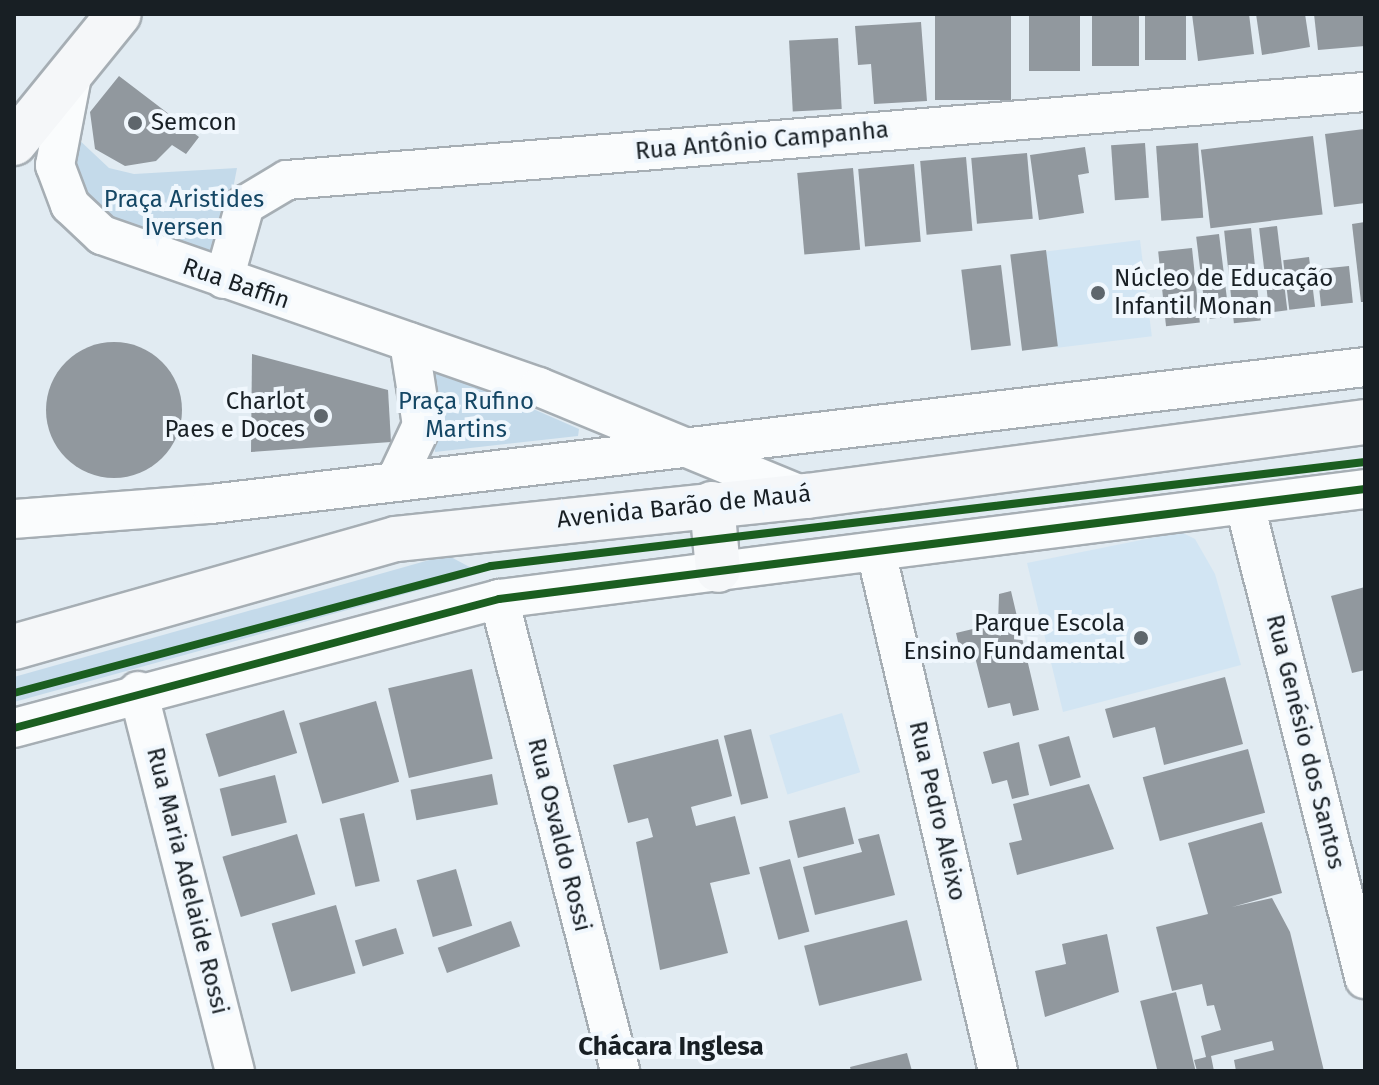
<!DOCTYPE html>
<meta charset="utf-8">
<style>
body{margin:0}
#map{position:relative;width:1379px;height:1085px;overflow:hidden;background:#e1ebf2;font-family:"Fira Sans",sans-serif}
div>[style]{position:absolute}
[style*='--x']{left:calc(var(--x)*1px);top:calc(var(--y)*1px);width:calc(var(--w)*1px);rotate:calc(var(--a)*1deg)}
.built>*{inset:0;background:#d2e5f3;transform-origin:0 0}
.green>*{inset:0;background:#c4daea}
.building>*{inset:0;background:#91989e;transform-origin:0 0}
.round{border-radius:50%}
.roads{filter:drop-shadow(2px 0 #a6aeb4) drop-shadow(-2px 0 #a6aeb4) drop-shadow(0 2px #a6aeb4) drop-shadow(0 -2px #a6aeb4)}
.street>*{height:38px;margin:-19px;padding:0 19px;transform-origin:19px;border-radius:19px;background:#fafcfd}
.secondary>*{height:44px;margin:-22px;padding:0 22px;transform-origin:22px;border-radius:22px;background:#f5f7f9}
.cycleway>*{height:8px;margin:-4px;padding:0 4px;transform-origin:4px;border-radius:4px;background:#1b5e20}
.dots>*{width:22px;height:22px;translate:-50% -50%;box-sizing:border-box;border:4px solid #f0f7fd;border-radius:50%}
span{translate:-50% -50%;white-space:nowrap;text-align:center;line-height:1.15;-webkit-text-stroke:8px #f0f7fd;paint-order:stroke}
.poi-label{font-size:24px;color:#181f24}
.left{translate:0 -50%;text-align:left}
.right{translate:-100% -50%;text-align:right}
.street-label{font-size:24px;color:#181f24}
.park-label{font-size:24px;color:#154765}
.neighbourhood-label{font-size:26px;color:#181f24;font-weight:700}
.frame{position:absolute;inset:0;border:16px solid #181f24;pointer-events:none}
</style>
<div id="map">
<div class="built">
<i style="left:1140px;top:240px;width:97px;height:95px;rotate:83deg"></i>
<i style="clip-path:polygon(1181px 532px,1195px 539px,1215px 574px,1241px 665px,1063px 712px,1027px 563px)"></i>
<i style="left:842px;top:713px;width:62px;height:76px;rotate:73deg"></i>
</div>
<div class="green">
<i style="clip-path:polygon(76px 137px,109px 168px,134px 174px,237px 168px,217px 272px,134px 242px,65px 175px)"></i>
<i style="clip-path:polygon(430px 364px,579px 429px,578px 436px,435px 452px)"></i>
<i style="clip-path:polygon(447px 555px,481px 573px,14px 702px,14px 677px)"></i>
</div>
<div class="building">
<i style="left:935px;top:14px;width:76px;height:86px"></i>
<i style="left:1029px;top:14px;width:51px;height:57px"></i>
<i style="left:1092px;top:14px;width:47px;height:52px"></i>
<i style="left:1145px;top:14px;width:41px;height:46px"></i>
<i style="clip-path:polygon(1192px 14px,1249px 14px,1254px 54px,1198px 61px)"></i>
<i style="clip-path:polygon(1256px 14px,1305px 14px,1310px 47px,1262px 55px)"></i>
<i style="clip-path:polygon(1314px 14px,1365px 14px,1365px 46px,1318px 50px)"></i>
<i style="clip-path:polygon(921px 22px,927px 101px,874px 104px,871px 64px,858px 65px,855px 26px)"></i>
<i style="left:838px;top:38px;width:71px;height:49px;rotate:87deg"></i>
<i style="clip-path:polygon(119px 76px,199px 137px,186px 154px,172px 145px,156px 161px,125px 166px,95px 149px,90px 112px)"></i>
<i style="clip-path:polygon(1364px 129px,1365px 203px,1334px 207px,1325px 134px)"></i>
<i style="left:1313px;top:136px;width:79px;height:113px;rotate:83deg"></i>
<i style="left:1145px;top:143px;width:55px;height:34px;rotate:86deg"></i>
<i style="left:1198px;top:143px;width:75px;height:42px;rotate:86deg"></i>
<i style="clip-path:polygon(1085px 147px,1089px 173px,1078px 175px,1084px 213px,1039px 220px,1030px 155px)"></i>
<i style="left:1027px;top:153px;width:66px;height:56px;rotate:85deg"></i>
<i style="left:966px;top:157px;width:74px;height:46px;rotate:85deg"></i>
<i style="left:914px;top:164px;width:78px;height:56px;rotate:85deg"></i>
<i style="left:853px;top:168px;width:82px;height:56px;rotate:85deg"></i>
<i style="clip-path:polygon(1365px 222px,1365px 302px,1361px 302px,1352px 224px)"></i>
<i style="left:1277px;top:226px;width:85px;height:18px;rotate:83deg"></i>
<i style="left:1251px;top:228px;width:93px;height:27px;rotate:84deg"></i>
<i style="left:1219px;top:234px;width:83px;height:23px;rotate:83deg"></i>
<i style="left:1192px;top:248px;width:75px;height:34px;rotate:84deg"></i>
<i style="left:1046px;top:250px;width:97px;height:36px;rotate:83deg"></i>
<i style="left:1309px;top:257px;width:50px;height:26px;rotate:83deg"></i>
<i style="left:1001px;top:265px;width:81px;height:40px;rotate:83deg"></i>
<i style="left:1349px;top:266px;width:37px;height:32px;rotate:84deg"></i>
<i class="round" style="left:46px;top:342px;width:136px;height:136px"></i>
<i style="clip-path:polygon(252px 354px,388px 390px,391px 442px,251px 452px)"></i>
<i style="clip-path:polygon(1365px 587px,1365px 670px,1352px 673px,1331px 596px)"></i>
<i style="clip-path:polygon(1011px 591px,1039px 710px,1013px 716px,1010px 703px,988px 708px,975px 657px,962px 660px,956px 633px,998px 623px,999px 594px)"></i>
<i style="left:472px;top:669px;width:92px;height:86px;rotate:77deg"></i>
<i style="clip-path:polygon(1225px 677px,1243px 744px,1164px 765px,1155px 727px,1113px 738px,1105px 709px)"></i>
<i style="left:376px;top:701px;width:84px;height:80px;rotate:74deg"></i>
<i style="left:284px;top:710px;width:45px;height:82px;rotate:73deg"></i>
<i style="left:751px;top:729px;width:71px;height:28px;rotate:76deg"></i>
<i style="left:1069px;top:736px;width:43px;height:32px;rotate:74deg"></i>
<i style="clip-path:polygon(718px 739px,732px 796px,691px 807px,696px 826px,735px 816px,750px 874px,710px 883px,728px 953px,660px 970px,636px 842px,653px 837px,648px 818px,628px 823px,613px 765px)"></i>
<i style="clip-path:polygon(1019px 742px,1029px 795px,1012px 799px,1007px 780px,992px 784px,983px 752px)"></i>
<i style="left:1248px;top:749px;width:66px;height:109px;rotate:75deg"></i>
<i style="left:492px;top:774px;width:31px;height:83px;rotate:79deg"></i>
<i style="left:275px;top:775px;width:49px;height:57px;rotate:76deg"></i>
<i style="clip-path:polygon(1089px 784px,1114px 849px,1017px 875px,1009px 843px,1022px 840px,1013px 804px)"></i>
<i style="left:845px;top:807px;width:38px;height:58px;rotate:76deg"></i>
<i style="left:364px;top:813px;width:70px;height:25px;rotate:77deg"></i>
<i style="clip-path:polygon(1262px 822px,1282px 893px,1232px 907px,1272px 898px,1290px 932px,1324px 1071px,1236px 1071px,1234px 1060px,1274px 1050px,1272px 1041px,1211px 1056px,1214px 1071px,1197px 1071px,1194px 1060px,1206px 1057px,1201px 1036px,1221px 1030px,1214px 1005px,1207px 1006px,1202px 984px,1172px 991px,1156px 927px,1208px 914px,1188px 843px)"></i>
<i style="left:297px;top:834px;width:63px;height:78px;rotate:73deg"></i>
<i style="clip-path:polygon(879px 834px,895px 895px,815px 915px,803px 867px,862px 852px,858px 839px)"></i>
<i style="left:790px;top:859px;width:75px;height:32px;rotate:75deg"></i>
<i style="left:456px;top:869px;width:59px;height:41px;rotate:74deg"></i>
<i style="left:336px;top:905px;width:71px;height:67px;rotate:74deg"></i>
<i style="left:907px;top:920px;width:62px;height:106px;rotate:76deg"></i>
<i style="left:511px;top:921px;width:27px;height:78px;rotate:70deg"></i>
<i style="left:396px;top:928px;width:27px;height:43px;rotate:73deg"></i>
<i style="clip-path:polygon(1107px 934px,1119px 992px,1045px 1017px,1035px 971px,1066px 964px,1062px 944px)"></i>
<i style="left:1176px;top:992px;width:81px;height:37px;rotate:76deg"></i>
<i style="clip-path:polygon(907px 1053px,912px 1071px,851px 1071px,850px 1067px)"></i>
</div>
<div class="roads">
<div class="street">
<i style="--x:73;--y:71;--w:96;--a:100.8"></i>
<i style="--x:55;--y:165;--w:43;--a:69.4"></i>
<i style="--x:70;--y:205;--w:44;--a:43.2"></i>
<i style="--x:102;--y:235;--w:463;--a:19.2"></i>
<i style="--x:539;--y:387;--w:286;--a:22.4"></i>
<i style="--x:224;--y:279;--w:77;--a:-74.2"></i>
<i style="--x:245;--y:205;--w:49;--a:-30.8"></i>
<i style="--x:287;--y:180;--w:1082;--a:-4.67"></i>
<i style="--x:396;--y:480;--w:61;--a:-64.7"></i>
<i style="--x:422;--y:425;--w:84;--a:-98.9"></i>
<i style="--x:1245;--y:506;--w:488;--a:75.8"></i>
<i style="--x:14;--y:519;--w:198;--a:-4.4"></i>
<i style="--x:211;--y:504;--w:1162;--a:-6.77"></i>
<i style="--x:876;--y:552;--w:533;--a:76.77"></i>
<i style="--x:499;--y:599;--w:487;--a:75.6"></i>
<i style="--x:138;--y:691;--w:392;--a:75.7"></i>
<i style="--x:14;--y:728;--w:502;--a:-14.89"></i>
<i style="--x:499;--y:599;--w:873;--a:-7.24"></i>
</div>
<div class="secondary">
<i style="--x:14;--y:143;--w:166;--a:-50.9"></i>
<i style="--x:712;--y:504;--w:66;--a:84.8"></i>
<i style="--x:14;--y:647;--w:397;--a:-15.8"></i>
<i style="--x:396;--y:539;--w:413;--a:-6"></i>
<i style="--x:807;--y:496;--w:563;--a:-7.55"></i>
</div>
</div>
<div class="cycleway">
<i style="--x:14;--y:693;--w:494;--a:-14.9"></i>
<i style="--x:491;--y:566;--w:880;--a:-6.79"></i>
<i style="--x:14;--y:728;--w:502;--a:-14.89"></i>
<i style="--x:499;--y:599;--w:873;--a:-7.24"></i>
</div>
<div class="dots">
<i style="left:135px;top:123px;background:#5e666c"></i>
<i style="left:1098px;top:293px;background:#5e666c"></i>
<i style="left:321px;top:416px;background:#5e666c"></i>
<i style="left:1141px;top:638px;background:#5e666c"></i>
</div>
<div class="poi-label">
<span class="left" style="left:151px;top:123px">Semcon</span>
<span class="left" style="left:1114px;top:293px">Núcleo de Educação<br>Infantil Monan</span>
<span class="right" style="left:305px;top:416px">Charlot<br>Paes e Doces</span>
<span class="right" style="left:1125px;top:638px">Parque Escola<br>Ensino Fundamental</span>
</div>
<div class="street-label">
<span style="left:762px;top:141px;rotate:-5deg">Rua Antônio Campanha</span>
<span style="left:236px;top:284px;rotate:19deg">Rua Baffin</span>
<span style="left:684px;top:507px;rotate:-6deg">Avenida Barão de Mauá</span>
<span style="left:1305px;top:742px;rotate:76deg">Rua Genésio dos Santos</span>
<span style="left:937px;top:811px;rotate:77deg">Rua Pedro Aleixo</span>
<span style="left:559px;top:835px;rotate:76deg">Rua Osvaldo Rossi</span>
<span style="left:187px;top:881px;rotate:76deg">Rua Maria Adelaide Rossi</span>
</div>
<div class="park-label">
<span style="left:184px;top:214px">Praça Aristides<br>Iversen</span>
<span style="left:466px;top:416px">Praça Rufino<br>Martins</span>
</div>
<div class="neighbourhood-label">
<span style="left:671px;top:1047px">Chácara Inglesa</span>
</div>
<div class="frame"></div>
</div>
